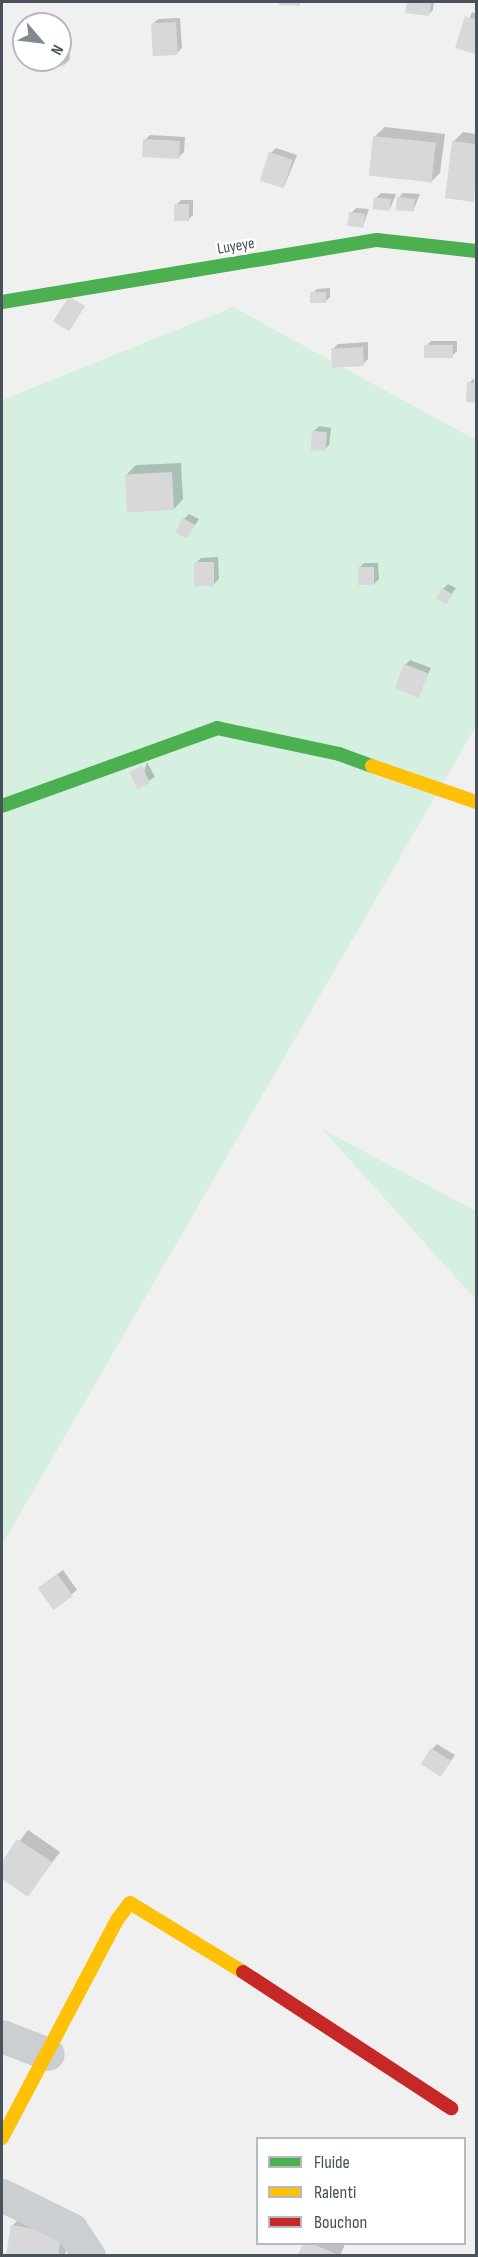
<!DOCTYPE html>
<style>
body{margin:0}
#map{position:relative;width:478px;height:2257px;overflow:hidden;background:#f1f0f0;font-family:"Sofia Sans Condensed",sans-serif}
div>[style]{position:absolute}
[style*='--x']{left:calc(var(--x)*1px);top:calc(var(--y)*1px);width:calc(var(--w)*1px);rotate:calc(var(--a)*1deg)}
.green>*{inset:0;background:#d5f0e1}
.shadow>*{inset:0;background:#0003}
.building>*{inset:0;background:#d8d8db;transform-origin:0 0}
.street>*{height:33px;margin:-16.5px;padding:0 16.5px;transform-origin:16.5px;border-radius:16.5px;background:#cccfd1}
.fast>*{height:14px;margin:-7px;padding:0 7px;transform-origin:7px;border-radius:7px;background:#4caf50}
.slow>*{height:14px;margin:-7px;padding:0 7px;transform-origin:7px;border-radius:7px;background:#ffc107}
.jam>*{height:14px;margin:-7px;padding:0 7px;transform-origin:7px;border-radius:7px;background:#c62828}
span{translate:-50% -50%;white-space:nowrap;text-align:center;line-height:1.15;-webkit-text-stroke:5px #fff;paint-order:stroke}
.street-label{font-size:16px;color:#47525d}
.frame{position:absolute;inset:0;border:3px solid #47525d;pointer-events:none}
.legend{position:absolute;left:256px;top:2137px;width:210px;height:108px;box-sizing:border-box;background:#fff;border:2px solid #b5babe;margin:0;padding:8px 10px;list-style:none;font-size:18px;color:#47525d}
.legend li{display:flex;align-items:center;gap:12px;height:30px}
.legend b{width:30px;border:2px solid #b5babe}
.north{position:absolute;left:12px;top:12px;width:60px;height:60px;box-sizing:border-box;background:#fff;border:2px solid #b5babe;border-radius:50%;rotate:118deg;font-size:16px;font-weight:700;line-height:24px;text-align:center;color:#47525d}
.north::after{content:'';display:block;margin:auto;width:21px;height:27px;background:#828990;clip-path:polygon(50% 0,100% 100%,50% 72%,0 100%)}
</style>
<div id="map">
<div class="green">
<i style="clip-path:polygon(233px 307px,476px 440px,476px 726px,2px 1545px,2px 400px)"></i>
<i style="clip-path:polygon(322px 1129px,476px 1211px,476px 1300px)"></i>
</div>
<div class="shadow">
<i style="clip-path:polygon(408px 2px,434px 2px,433px 10px,428px 15px,407px 12px)"></i>
<i style="clip-path:polygon(472px 12px,476px 14px,476px 53px,457px 47px)"></i>
<i style="clip-path:polygon(180px 18px,182px 48px,177px 53px,153px 24px,158px 19px)"></i>
<i style="clip-path:polygon(60px 40px,68px 40px,70px 59px,65px 64px,42px 67px,42px 60px,60px 60px)"></i>
<i style="clip-path:polygon(385px 127px,445px 134px,440px 173px,430px 183px,375px 136px)"></i>
<i style="clip-path:polygon(463px 132px,476px 134px,474px 200px,453px 142px)"></i>
<i style="clip-path:polygon(150px 135px,185px 137px,184px 152px,179px 157px,145px 140px)"></i>
<i style="clip-path:polygon(276px 148px,297px 155px,284px 187px,271px 153px)"></i>
<i style="clip-path:polygon(381px 193px,396px 194px,390px 209px,376px 198px)"></i>
<i style="clip-path:polygon(403px 193px,420px 194px,413px 211px,399px 197px)"></i>
<i style="clip-path:polygon(181px 200px,193px 200px,193px 215px,188px 220px,176px 205px)"></i>
<i style="clip-path:polygon(356px 208px,369px 209px,363px 226px,351px 213px)"></i>
<i style="clip-path:polygon(330px 288px,330px 297px,325px 302px,312px 294px,317px 289px)"></i>
<i style="clip-path:polygon(431px 341px,457px 341px,457px 351px,452px 356px,426px 346px)"></i>
<i style="clip-path:polygon(368px 342px,368px 359px,363px 364px,333px 349px,338px 344px)"></i>
<i style="clip-path:polygon(474px 378px,476px 402px,467px 401px,469px 383px)"></i>
<i style="clip-path:polygon(319px 426px,331px 428px,329px 445px,324px 450px,314px 431px)"></i>
<i style="clip-path:polygon(181px 463px,183px 499px,174px 509px,126px 475px,136px 465px)"></i>
<i style="clip-path:polygon(189px 514px,199px 519px,187px 537px,184px 519px)"></i>
<i style="clip-path:polygon(218px 557px,219px 579px,214px 584px,196px 563px,201px 558px)"></i>
<i style="clip-path:polygon(364px 563px,378px 563px,379px 579px,374px 584px,359px 568px)"></i>
<i style="clip-path:polygon(448px 584px,456px 588px,446px 602px,443px 589px)"></i>
<i style="clip-path:polygon(410px 660px,431px 668px,418px 695px,405px 665px)"></i>
<i style="clip-path:polygon(147px 762px,155px 777px,139px 787px)"></i>
<i style="clip-path:polygon(63px 1570px,77px 1590px,72px 1594px,45px 1583px)"></i>
<i style="clip-path:polygon(437px 1744px,455px 1755px,441px 1775px,432px 1749px)"></i>
<i style="clip-path:polygon(28px 1830px,60px 1852px,28px 1895px,2px 1877px,2px 1865px)"></i>
<i style="clip-path:polygon(22px 2216px,70px 2224px,65px 2256px,7px 2256px,12px 2226px)"></i>
<i style="clip-path:polygon(304px 2244px,345px 2244px,340px 2256px,299px 2256px)"></i>
</div>
<div class="building">
<i style="clip-path:polygon(279px 2px,300px 2px,300px 6px,279px 5px)"></i>
<i style="clip-path:polygon(407px 2px,431px 2px,429px 16px,405px 13px)"></i>
<i style="clip-path:polygon(465px 16px,476px 20px,476px 54px,455px 48px)"></i>
<i style="left:176px;top:22px;width:33px;height:25px;rotate:87deg"></i>
<i style="clip-path:polygon(60px 44px,65px 66px,41px 68px,40px 60px,60px 60px)"></i>
<i style="left:373px;top:136px;width:63px;height:40px;rotate:6deg"></i>
<i style="left:143px;top:139px;width:37px;height:18px;rotate:3deg"></i>
<i style="clip-path:polygon(452px 141px,476px 144px,474px 202px,445px 198px)"></i>
<i style="left:269px;top:152px;width:25px;height:30px;rotate:18deg"></i>
<i style="left:374px;top:197px;width:17px;height:12px;rotate:7deg"></i>
<i style="left:397px;top:197px;width:18px;height:13px;rotate:6deg"></i>
<i style="left:189px;top:204px;width:17px;height:15px;rotate:90deg"></i>
<i style="left:349px;top:212px;width:16px;height:14px;rotate:7deg"></i>
<i style="left:326px;top:292px;width:11px;height:16px;rotate:90deg"></i>
<i style="left:69px;top:296px;width:19px;height:30px;rotate:32deg"></i>
<i style="left:424px;top:345px;width:29px;height:13px"></i>
<i style="left:363px;top:347px;width:19px;height:32px;rotate:87deg"></i>
<i style="clip-path:polygon(467px 382px,476px 383px,476px 403px,466px 402px)"></i>
<i style="left:312px;top:431px;width:15px;height:19px;rotate:4deg"></i>
<i style="left:172px;top:472px;width:38px;height:47px;rotate:87deg"></i>
<i style="left:183px;top:518px;width:14px;height:16px;rotate:30deg"></i>
<i style="left:194px;top:562px;width:20px;height:24px"></i>
<i style="left:374px;top:567px;width:18px;height:16px;rotate:90deg"></i>
<i style="left:442px;top:588px;width:12px;height:12px;rotate:31deg"></i>
<i style="left:404px;top:664px;width:26px;height:26px;rotate:21deg"></i>
<i style="left:142px;top:766px;width:19px;height:14px;rotate:65deg"></i>
<i style="left:57px;top:1574px;width:27px;height:24px;rotate:54deg"></i>
<i style="left:431px;top:1748px;width:24px;height:19px;rotate:33deg"></i>
<i style="clip-path:polygon(17px 1839px,52px 1862px,28px 1897px,2px 1879px,2px 1862px)"></i>
<i style="clip-path:polygon(11px 2225px,61px 2233px,58px 2256px,6px 2256px)"></i>
<i style="clip-path:polygon(303px 2244px,313px 2244px,336px 2254px,297px 2256px)"></i>
</div>
<div class="street">
<i style="--x:2;--y:2036;--w:49;--a:21.4"></i>
<i style="--x:2;--y:2195;--w:77;--a:26.2"></i>
<i style="--x:71;--y:2229;--w:32;--a:56"></i>
</div>
<div class="fast">
<i style="--x:2;--y:302;--w:380;--a:-9.4"></i>
<i style="--x:377;--y:240;--w:100;--a:6.3"></i>
<i style="--x:2;--y:806;--w:229;--a:-19.9"></i>
<i style="--x:217;--y:728;--w:125;--a:12"></i>
<i style="--x:339;--y:754;--w:35;--a:20"></i>
</div>
<div class="slow">
<i style="--x:372;--y:766;--w:110;--a:19.1"></i>
<i style="--x:2;--y:2138;--w:246;--a:-62.2"></i>
<i style="--x:117;--y:1920;--w:21;--a:-53"></i>
<i style="--x:130;--y:1903;--w:132;--a:31.4"></i>
</div>
<div class="jam">
<i style="--x:243;--y:1972;--w:249;--a:33.2"></i>
</div>
<div class="street-label">
<span style="left:236px;top:247px;rotate:-9deg">Luyeye</span>
</div>
<div class="frame"></div>
<ul class="legend">
<li><b style="height:8px;background:#4caf50"></b>Fluide</li>
<li><b style="height:8px;background:#ffc107"></b>Ralenti</li>
<li><b style="height:8px;background:#c62828"></b>Bouchon</li>
</ul>
<div class="north">N</div>
</div>
